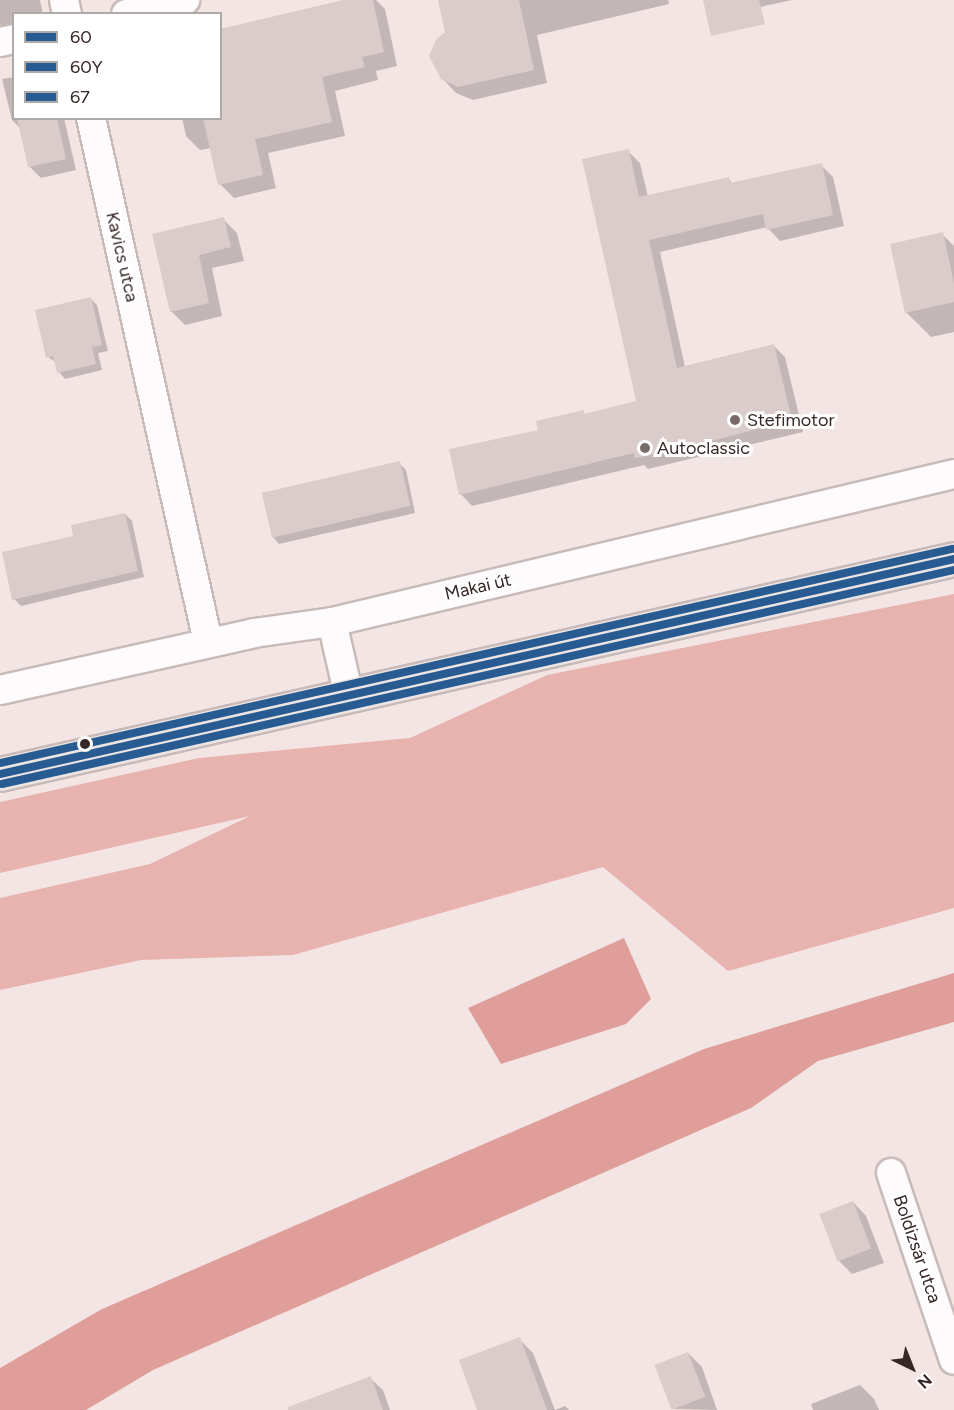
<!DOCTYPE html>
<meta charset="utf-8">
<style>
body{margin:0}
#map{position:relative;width:954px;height:1410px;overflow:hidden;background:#f3e5e4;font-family:Figtree,sans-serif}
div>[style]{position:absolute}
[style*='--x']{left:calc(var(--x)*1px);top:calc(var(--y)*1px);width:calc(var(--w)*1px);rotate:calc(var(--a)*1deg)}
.forest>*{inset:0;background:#e8b2ae}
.water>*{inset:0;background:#df9e9a}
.shadow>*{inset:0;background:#0003}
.building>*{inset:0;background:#dacccb;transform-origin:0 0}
.roads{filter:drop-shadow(2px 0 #c8bab9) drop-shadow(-2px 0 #c8bab9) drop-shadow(0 2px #c8bab9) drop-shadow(0 -2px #c8bab9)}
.street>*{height:28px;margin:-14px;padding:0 14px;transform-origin:14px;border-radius:14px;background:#fdfbfb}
.primary>*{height:33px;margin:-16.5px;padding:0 16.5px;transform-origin:16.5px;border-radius:16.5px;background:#ede5e4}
.bus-1>*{height:8px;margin:-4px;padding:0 4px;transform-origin:4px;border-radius:4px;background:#275b91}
.bus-2>*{height:8px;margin:-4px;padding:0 4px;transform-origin:4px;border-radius:4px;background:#275b91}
.bus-3>*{height:8px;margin:-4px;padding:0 4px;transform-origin:4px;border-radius:4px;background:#275b91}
.dots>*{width:16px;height:16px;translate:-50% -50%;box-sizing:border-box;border:3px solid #fff;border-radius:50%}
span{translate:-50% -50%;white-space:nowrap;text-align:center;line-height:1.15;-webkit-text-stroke:6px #fff;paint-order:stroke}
.street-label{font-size:18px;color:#372827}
.poi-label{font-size:18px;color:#372827}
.left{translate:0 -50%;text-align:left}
.legend{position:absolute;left:12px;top:12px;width:210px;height:108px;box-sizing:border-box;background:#fff;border:2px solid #afa9a9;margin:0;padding:8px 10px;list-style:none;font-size:18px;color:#372827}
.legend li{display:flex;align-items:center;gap:12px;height:30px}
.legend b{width:30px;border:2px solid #afa9a9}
.north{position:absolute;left:882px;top:1338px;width:60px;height:60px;-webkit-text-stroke:4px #fff;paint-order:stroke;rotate:137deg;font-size:16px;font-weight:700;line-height:24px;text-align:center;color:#372827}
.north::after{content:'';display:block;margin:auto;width:21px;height:27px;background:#372827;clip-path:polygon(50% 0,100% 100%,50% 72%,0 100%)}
</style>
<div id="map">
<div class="forest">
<i style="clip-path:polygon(954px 594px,954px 908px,728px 971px,603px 867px,293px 955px,141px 960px,0 990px,0 898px,150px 864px,250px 816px,0 873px,0 802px,199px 758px,410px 738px,547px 675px)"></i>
</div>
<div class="water">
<i style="clip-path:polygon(624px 938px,651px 999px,626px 1024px,501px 1064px,468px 1008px)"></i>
<i style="clip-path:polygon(954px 973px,954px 1022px,818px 1061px,751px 1108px,153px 1370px,86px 1410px,0 1410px,0 1368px,102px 1309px,704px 1049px)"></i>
</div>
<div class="shadow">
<i style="clip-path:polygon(0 0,40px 0,43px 14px,14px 14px,14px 25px,3px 27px,0 24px)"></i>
<i style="clip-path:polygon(350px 0,376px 0,385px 9px,397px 66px,376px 71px,378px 80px,335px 91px,345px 136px,268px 153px,276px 188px,234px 198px,220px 184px,211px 148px,200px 150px,186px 136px,182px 118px,220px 118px)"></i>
<i style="clip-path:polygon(440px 0,668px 0,669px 4px,537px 35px,547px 83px,473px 100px,456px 93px,442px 78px,447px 32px)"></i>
<i style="clip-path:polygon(742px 0,792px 0,751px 9px)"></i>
<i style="clip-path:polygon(14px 77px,14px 118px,64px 118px,76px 170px,41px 178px,29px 166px,20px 128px,12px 120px,2px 79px)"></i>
<i style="clip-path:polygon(628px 151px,640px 163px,648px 197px,729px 179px,733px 184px,821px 165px,833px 177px,844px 226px,780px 241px,767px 227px,660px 252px,685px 367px,773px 345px,785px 357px,803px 432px,648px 469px,644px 465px,472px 506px,461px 494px,540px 431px,583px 412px,586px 415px,637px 403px)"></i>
<i style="clip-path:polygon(223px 219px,237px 233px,244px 261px,212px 268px,222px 316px,185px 325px,171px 311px,154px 235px)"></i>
<i style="clip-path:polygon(942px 234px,954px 246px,954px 332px,931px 337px,906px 312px)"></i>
<i style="clip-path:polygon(90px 298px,97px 305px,108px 351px,98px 353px,102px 370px,65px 379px,59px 372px,57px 363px,48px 357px)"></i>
<i style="clip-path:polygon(399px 463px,406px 470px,415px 513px,279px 544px,273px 537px)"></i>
<i style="clip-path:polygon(125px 514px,132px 521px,144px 577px,21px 606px,14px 599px)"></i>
<i style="clip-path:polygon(853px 1202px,866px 1216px,884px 1263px,852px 1274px,838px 1260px)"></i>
<i style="clip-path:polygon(519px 1339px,533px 1353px,555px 1410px,491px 1410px)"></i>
<i style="clip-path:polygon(688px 1353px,702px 1367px,717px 1410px,672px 1409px,656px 1365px)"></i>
<i style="clip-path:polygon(370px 1378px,383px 1390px,390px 1410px,305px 1410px)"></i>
<i style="clip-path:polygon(860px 1385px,874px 1399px,879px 1410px,813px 1410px,811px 1404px)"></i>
<i style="clip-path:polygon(565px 1406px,569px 1410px,555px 1410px)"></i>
</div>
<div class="building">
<i style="clip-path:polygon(343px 0,373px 0,384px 52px,362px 57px,365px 67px,322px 77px,332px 122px,255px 139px,263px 175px,218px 185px,203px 118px,220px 118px,220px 29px)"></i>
<i style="clip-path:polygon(438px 0,519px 0,534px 70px,458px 87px,441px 79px,429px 56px,436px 40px,445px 32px)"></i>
<i style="clip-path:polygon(703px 0,759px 0,765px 24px,711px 36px)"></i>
<i style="clip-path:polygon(17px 118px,57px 118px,66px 159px,28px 167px)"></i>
<i style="clip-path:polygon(629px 149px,639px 197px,729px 177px,730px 183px,822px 163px,833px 215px,766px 230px,763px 214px,649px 240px,677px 368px,774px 344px,792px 420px,696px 445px,635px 458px,634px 453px,459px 495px,449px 449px,538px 430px,536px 421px,584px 410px,584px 414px,636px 401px,582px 159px)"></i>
<i style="clip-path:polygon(224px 217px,231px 247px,199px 255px,209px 303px,170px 312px,152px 234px)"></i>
<i style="clip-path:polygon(943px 232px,954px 283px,954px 302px,905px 313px,890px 244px)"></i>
<i style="clip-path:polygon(91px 297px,102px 345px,92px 347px,96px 364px,57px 373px,53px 356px,46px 358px,35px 310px)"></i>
<i style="left:400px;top:461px;width:46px;height:142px;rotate:77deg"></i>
<i style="clip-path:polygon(125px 513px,138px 571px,12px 600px,2px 552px,73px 536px,71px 525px)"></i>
<i style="left:853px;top:1201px;width:51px;height:36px;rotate:69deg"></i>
<i style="clip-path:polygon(520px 1337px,547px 1410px,477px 1410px,459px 1360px)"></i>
<i style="left:688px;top:1352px;width:48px;height:36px;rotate:69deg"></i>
<i style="clip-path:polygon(371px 1376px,383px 1410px,288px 1410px,288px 1407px)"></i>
</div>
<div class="roads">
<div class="street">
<i style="--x:64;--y:0;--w:14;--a:78"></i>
<i style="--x:126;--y:14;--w:61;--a:-13.3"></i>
<i style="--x:0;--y:42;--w:14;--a:-12"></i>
<i style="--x:91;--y:118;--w:537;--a:77.41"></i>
<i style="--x:332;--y:622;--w:76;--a:77.1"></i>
<i style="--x:0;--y:690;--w:260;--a:-12.6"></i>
<i style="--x:254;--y:633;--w:79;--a:-8"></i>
<i style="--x:332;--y:622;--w:639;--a:-13.38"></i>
<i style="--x:891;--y:1173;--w:197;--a:71.4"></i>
</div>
<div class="primary">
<i style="--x:0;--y:774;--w:978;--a:-12.7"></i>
</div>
</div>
<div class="bus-1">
<i style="--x:0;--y:774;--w:978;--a:-12.7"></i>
</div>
<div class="bus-2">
<i style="--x:2;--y:784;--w:976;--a:-12.67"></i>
</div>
<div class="bus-3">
<i style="--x:0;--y:763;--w:976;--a:-12.67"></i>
</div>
<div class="dots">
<i style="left:735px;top:420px;background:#796a69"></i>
<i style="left:645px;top:448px;background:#796a69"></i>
<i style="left:85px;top:744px;background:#372827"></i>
</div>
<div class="street-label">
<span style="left:122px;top:257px;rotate:77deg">Kavics utca</span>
<span style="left:478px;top:587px;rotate:-13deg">Makai út</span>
<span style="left:917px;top:1249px;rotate:71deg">Boldizsár utca</span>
</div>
<div class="poi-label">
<span class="left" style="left:747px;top:420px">Stefimotor</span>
<span class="left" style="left:657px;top:448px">Autoclassic</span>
</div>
<ul class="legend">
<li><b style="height:8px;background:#275b91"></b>60</li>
<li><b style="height:8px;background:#275b91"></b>60Y</li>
<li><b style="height:8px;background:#275b91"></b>67</li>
</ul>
<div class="north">N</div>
</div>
